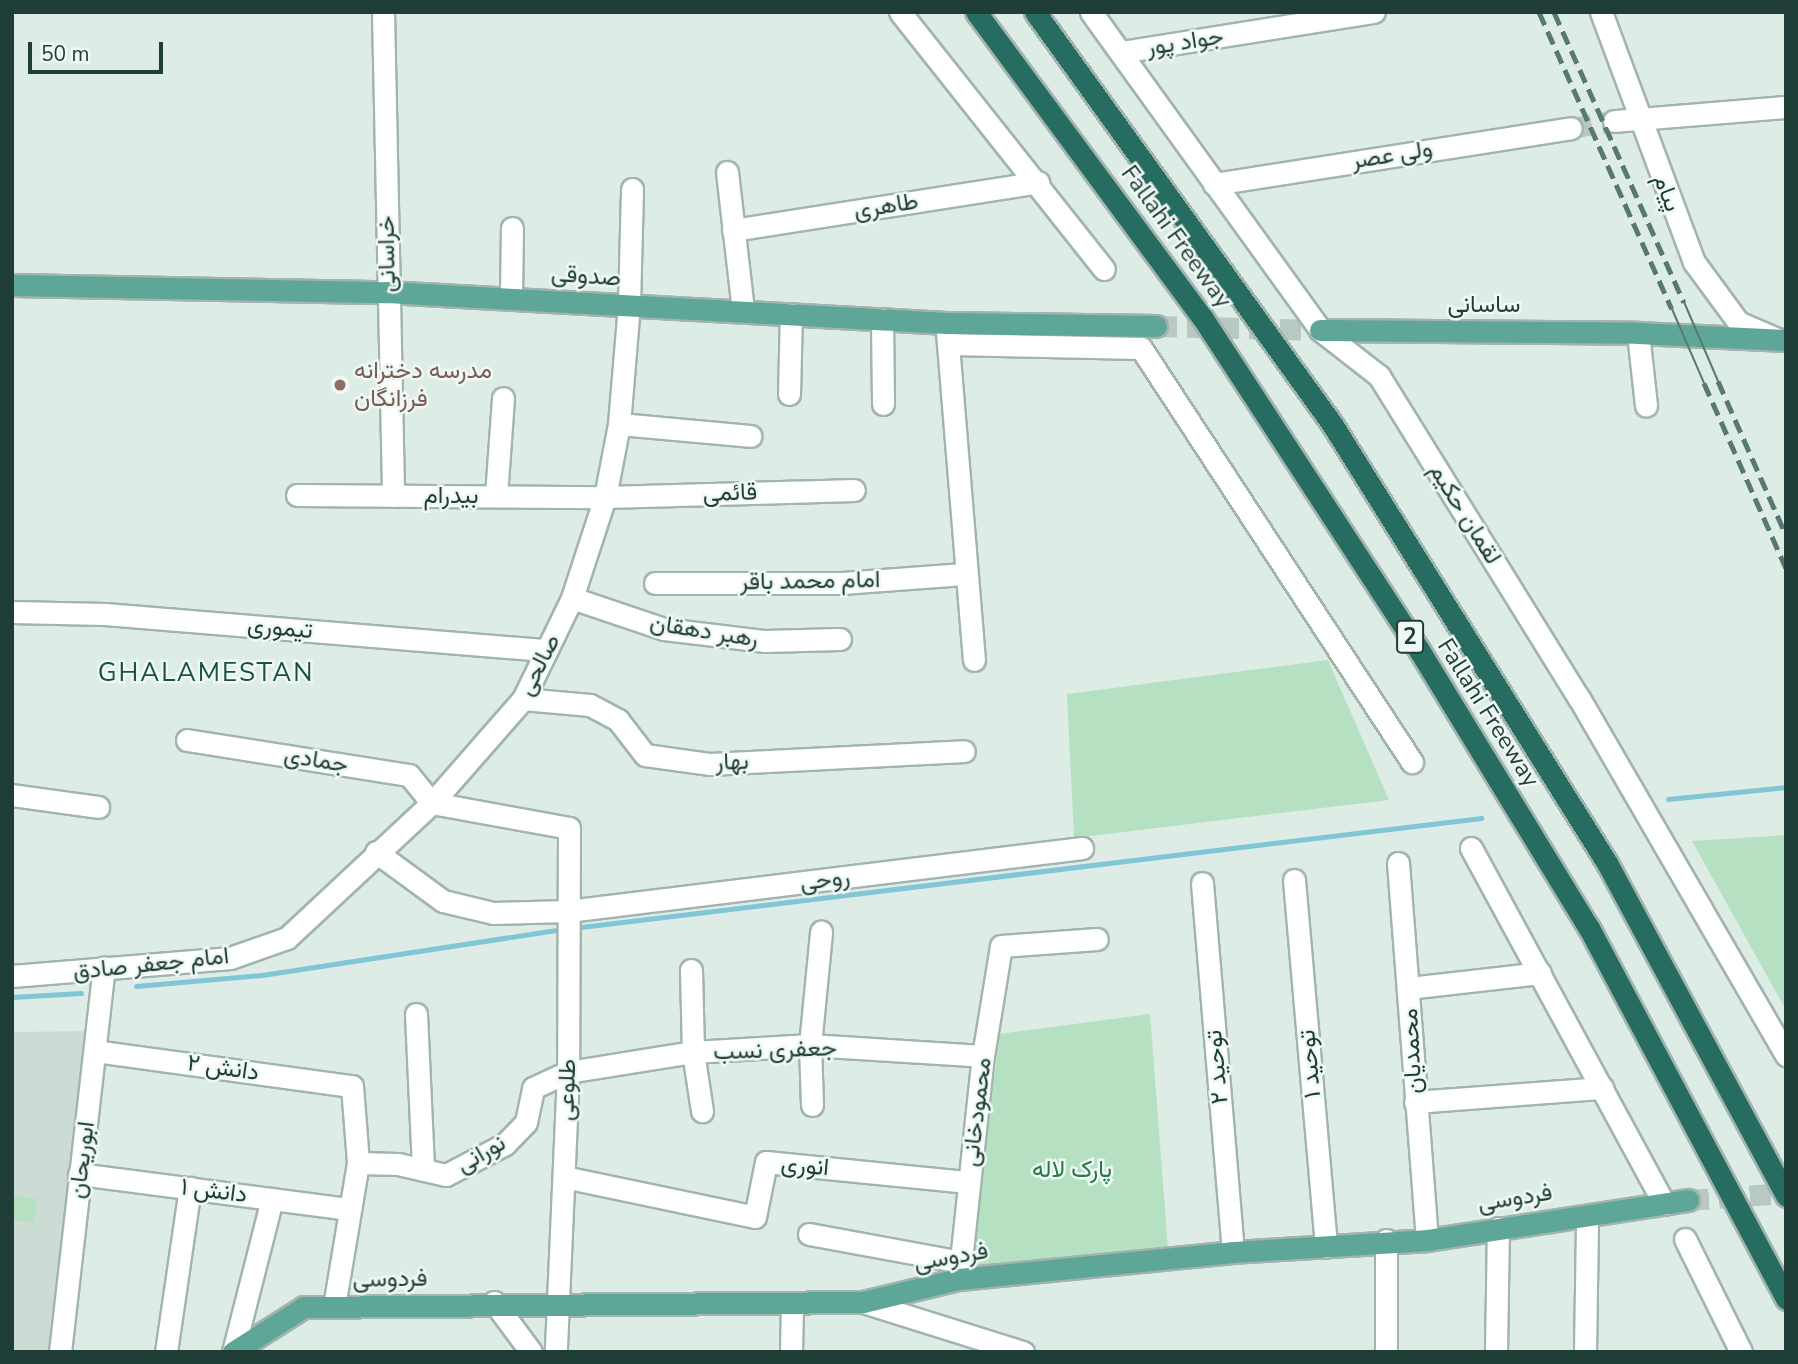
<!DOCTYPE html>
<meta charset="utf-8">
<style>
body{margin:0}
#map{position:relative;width:1798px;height:1364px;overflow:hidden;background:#deece6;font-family:"Nunito Sans",Vazirmatn,sans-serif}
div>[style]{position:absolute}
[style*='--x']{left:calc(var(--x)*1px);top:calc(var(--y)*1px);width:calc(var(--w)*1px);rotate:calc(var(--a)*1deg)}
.built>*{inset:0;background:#ccdcd5}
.green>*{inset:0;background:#b5e0c2}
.stream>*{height:5px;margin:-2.5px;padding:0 2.5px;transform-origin:2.5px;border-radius:2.5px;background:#80c6d7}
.minor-tunnel>*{height:21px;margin-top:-10.5px;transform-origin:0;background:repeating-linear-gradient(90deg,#b8c9c3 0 21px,transparent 0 31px)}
.major-tunnel>*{height:21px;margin-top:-10.5px;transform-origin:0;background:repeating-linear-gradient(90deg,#b8c9c3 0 21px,transparent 0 31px)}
.roads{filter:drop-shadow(2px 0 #a1b4ae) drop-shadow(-2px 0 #a1b4ae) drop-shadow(0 2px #a1b4ae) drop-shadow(0 -2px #a1b4ae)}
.minor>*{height:21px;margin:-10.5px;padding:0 10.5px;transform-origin:10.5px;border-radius:10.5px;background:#fff}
.major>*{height:21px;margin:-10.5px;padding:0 10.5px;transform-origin:10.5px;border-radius:10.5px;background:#5ea697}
.highway>*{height:21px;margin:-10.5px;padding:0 10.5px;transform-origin:10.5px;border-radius:10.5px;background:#276c61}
.tram>*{height:2px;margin:-1px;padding:0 1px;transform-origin:1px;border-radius:1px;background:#587972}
.rail>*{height:5px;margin-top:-2.5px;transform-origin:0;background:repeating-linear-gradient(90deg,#587972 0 14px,transparent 0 21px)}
.dots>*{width:19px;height:19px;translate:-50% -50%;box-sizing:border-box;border:4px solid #eff8f4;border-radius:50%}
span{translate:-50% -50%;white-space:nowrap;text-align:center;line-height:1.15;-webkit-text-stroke:5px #eff8f4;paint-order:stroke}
.shield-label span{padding:2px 5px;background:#eff8f4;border:2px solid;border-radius:5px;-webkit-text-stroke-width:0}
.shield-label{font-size:23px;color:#1e3d36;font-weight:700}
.street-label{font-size:24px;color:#1e3d36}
.education-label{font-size:24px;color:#785e54}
.left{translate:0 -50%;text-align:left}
.park-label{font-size:24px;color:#247848}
.neighbourhood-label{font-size:26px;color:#185146;letter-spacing:2px}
.frame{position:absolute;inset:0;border:14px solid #1e3d36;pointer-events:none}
.scale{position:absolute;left:28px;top:42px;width:135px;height:32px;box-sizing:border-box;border:4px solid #1e3d36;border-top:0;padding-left:9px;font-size:21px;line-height:24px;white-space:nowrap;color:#1e3d36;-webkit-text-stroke:5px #eff8f4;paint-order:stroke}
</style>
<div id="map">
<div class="built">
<i style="clip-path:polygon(87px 1031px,52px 1352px,12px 1352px,12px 1032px)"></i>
</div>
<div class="green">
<i style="clip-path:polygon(1328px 660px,1389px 800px,1074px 838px,1067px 694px)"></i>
<i style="clip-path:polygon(1786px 835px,1786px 1010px,1692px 841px)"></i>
<i style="clip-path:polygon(1150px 1014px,1168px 1249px,969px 1271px,1000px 1034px)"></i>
<i style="clip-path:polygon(12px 1195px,37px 1199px,34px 1223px,12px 1220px)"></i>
</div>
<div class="stream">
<i style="--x:1668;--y:799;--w:119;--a:-5.8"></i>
<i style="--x:573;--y:928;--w:915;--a:-6.91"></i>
<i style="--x:136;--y:986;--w:126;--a:-5"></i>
<i style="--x:262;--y:975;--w:304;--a:-8.7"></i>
<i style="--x:12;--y:997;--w:69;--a:-3.3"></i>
</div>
<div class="minor-tunnel">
<i style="--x:1571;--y:128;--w:44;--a:-9.2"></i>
</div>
<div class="major-tunnel">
<i style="--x:1156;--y:326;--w:164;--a:1.4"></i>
<i style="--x:1688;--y:1200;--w:98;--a:-4.1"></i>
</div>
<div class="roads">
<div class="minor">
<i style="--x:383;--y:12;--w:484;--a:88.8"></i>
<i style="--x:900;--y:12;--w:328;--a:51.6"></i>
<i style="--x:1091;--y:12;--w:392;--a:54.2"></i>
<i style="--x:1320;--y:330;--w:75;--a:37.9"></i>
<i style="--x:1379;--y:376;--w:379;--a:58.2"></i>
<i style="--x:1579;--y:698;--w:413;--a:59.9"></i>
<i style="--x:1601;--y:12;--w:267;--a:69.6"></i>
<i style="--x:1694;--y:262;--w:74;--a:53.7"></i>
<i style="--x:1738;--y:322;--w:43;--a:23.6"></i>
<i style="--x:1121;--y:52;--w:256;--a:-9"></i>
<i style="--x:1614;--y:121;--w:173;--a:-4.7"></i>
<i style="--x:727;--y:172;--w:140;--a:83.4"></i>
<i style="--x:1214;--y:184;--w:361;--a:-8.9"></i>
<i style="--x:733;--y:230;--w:309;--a:-8.9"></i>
<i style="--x:511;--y:297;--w:69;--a:-89.2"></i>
<i style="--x:882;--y:319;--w:85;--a:89.3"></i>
<i style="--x:947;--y:332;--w:329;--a:85.3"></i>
<i style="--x:1638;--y:333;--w:73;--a:83.7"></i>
<i style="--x:948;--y:344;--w:193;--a:1.2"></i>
<i style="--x:1141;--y:348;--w:495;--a:56.8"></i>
<i style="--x:789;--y:394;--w:80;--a:-88.6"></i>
<i style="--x:619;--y:424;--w:132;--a:5.2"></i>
<i style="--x:297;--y:495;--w:308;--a:0.4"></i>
<i style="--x:605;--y:497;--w:249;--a:-1.6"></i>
<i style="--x:496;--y:496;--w:98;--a:-85.9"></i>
<i style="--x:655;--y:583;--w:187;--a:0"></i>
<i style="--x:842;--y:583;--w:122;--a:-4.2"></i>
<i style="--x:572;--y:598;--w:97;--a:18.6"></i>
<i style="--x:664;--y:629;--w:102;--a:6.8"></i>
<i style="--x:765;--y:641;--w:75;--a:-1.5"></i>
<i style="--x:12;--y:612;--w:93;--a:1.2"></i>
<i style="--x:105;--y:614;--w:443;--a:4.7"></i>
<i style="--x:523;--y:699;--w:67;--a:5.1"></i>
<i style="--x:590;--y:705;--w:32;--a:28"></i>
<i style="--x:618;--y:720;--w:44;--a:52.4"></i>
<i style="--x:645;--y:755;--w:66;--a:7.9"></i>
<i style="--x:710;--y:764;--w:254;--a:-2.9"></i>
<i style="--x:187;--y:740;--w:225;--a:9"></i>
<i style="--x:409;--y:775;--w:36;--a:51"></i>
<i style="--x:432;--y:803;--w:139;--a:10.3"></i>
<i style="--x:569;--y:828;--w:244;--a:90.2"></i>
<i style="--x:568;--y:1072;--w:280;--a:92.5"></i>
<i style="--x:12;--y:795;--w:87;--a:7.9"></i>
<i style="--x:1471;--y:848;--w:405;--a:61.5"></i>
<i style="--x:376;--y:852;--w:83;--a:36.2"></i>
<i style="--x:443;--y:901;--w:51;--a:13.5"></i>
<i style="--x:493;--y:913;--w:75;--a:-1.5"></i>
<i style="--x:568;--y:911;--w:518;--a:-6.99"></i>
<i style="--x:1398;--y:863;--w:378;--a:85.6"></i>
<i style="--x:1294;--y:880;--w:368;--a:85"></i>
<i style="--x:1202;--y:883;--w:370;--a:85.2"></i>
<i style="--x:691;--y:970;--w:82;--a:88.6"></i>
<i style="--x:693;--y:1052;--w:60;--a:81.3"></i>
<i style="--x:12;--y:976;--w:219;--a:-4.7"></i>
<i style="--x:230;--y:958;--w:60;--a:-19.3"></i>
<i style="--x:287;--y:938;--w:198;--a:-43"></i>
<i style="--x:432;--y:803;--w:138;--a:-48.8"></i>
<i style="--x:523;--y:699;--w:112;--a:-64.1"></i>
<i style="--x:572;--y:598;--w:106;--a:-71.9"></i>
<i style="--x:605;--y:497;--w:74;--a:-79.1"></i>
<i style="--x:619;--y:424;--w:119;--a:-85.2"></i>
<i style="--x:629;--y:305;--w:116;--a:-88.5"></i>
<i style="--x:1409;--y:988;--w:132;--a:-6.5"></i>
<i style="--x:416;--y:1014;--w:156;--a:87.4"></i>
<i style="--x:95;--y:1051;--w:259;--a:7.8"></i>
<i style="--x:352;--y:1086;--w:77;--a:85.5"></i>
<i style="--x:358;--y:1163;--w:145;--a:99.5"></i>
<i style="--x:1415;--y:1102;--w:188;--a:-4.3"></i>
<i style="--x:812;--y:1105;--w:60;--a:-91.9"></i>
<i style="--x:810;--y:1045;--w:114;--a:-84.4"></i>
<i style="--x:358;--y:1163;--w:40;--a:1.4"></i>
<i style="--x:398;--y:1164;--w:49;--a:12.9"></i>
<i style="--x:446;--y:1175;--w:67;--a:-27.7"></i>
<i style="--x:505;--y:1144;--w:30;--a:-46"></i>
<i style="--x:526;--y:1122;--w:35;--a:-78"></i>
<i style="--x:533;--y:1088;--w:38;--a:-25"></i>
<i style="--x:568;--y:1072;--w:127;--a:-9.1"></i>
<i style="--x:693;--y:1052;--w:117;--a:-3.4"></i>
<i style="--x:810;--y:1045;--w:173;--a:3.6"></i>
<i style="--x:79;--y:1174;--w:272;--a:7.4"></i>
<i style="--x:564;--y:1177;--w:195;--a:11.8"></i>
<i style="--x:755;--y:1217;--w:56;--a:-78.7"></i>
<i style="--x:766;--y:1162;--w:203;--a:5.7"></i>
<i style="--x:809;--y:1234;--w:155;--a:10.4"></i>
<i style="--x:1685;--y:1239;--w:126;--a:63.6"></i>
<i style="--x:1386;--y:1240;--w:112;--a:90"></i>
<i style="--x:959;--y:1279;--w:224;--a:-83.9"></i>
<i style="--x:983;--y:1056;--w:111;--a:-80.7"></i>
<i style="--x:1001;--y:946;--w:96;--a:-4.2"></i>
<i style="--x:494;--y:1302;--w:62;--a:53.5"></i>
<i style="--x:863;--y:1302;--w:168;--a:17.4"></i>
<i style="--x:60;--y:1352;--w:387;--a:-83.5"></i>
<i style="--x:166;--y:1352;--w:166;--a:-81.7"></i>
<i style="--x:233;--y:1352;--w:158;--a:-75.7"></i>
<i style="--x:791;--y:1352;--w:49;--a:-88.8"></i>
<i style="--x:1496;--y:1352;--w:124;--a:-89.1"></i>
<i style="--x:1585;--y:1352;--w:124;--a:-89.1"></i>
</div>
<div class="major">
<i style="--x:12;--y:285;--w:375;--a:1.1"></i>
<i style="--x:387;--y:292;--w:560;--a:3.17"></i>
<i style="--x:946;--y:323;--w:210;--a:0.8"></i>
<i style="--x:1320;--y:330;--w:318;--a:0.5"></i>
<i style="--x:1638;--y:333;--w:148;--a:2.7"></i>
<i style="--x:233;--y:1352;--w:84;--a:-32.4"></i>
<i style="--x:304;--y:1307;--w:559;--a:-0.51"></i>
<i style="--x:863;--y:1302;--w:99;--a:-13.5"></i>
<i style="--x:959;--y:1279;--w:275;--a:-5.6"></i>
<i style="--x:1233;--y:1252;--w:194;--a:-3.5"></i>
<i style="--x:1427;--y:1240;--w:264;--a:-8.7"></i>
</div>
<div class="highway">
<i style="--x:976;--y:12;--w:380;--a:53.5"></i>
<i style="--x:1202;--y:317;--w:397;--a:56.9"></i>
<i style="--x:1419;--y:650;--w:326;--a:58.6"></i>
<i style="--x:1589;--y:928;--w:420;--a:62"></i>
<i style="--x:1035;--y:12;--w:508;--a:54.21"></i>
<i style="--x:1332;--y:424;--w:518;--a:57.94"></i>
<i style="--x:1607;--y:863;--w:378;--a:61.7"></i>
</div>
</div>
<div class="tram">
<i style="--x:1684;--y:302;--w:86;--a:66.7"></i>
<i style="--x:1672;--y:309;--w:81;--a:66.6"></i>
</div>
<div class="rail">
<i style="--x:1539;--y:12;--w:325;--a:65.9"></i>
<i style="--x:1554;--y:12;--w:318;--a:65.9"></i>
<i style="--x:1718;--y:381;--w:168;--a:66.2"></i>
<i style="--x:1704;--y:383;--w:202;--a:66.1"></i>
</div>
<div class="dots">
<i style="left:340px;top:385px;background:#8d6e63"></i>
</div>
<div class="shield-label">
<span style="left:1410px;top:637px">2</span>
</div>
<div class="street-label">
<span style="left:1185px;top:42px;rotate:-9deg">جواد پور</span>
<span style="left:1392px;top:155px;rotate:-9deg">ولی عصر</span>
<span style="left:1667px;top:193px;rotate:69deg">پیام</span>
<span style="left:886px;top:206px;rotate:-9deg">طاهری</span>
<span style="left:1176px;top:237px;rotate:54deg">Fallahi Freeway</span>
<span style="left:387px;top:254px;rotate:-91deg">خراسانی</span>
<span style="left:586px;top:276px;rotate:4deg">صدوقی</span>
<span style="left:1484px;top:305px">ساسانی</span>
<span style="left:730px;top:493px;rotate:-2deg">قائمی</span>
<span style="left:451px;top:496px">بیدرام</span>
<span style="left:1465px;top:514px;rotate:58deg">لقمان حکیم</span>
<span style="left:810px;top:581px;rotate:-1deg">امام محمد باقر</span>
<span style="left:280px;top:628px;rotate:5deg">تیموری</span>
<span style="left:704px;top:631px;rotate:9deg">رهبر دهقان</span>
<span style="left:539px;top:665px;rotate:-63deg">صالحی</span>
<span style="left:1488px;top:713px;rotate:58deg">Fallahi Freeway</span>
<span style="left:316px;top:760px;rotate:9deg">جمادی</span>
<span style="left:732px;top:762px;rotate:-2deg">بهار</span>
<span style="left:825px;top:880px;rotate:-7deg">روحی</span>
<span style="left:151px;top:964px;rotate:-6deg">امام جعفر صادق</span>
<span style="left:775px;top:1050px;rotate:-2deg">جعفری نسب</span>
<span style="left:1412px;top:1051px;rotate:-93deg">محمدیان</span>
<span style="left:1310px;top:1064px;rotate:-95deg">توحید ۱</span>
<span style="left:1217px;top:1067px;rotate:-95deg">توحید ۲</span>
<span style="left:223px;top:1068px;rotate:8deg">دانش ۲</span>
<span style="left:567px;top:1090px;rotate:-88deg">طلوعی</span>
<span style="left:977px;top:1112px;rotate:-83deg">محمودخانی</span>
<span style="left:481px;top:1154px;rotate:-30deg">نورانی</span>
<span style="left:82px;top:1160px;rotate:-83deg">ابوریحان</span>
<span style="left:805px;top:1166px;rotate:5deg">انوری</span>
<span style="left:214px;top:1191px;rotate:7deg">دانش ۱</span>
<span style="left:1515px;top:1198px;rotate:-9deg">فردوسی</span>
<span style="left:951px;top:1257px;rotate:-10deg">فردوسی</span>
<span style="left:390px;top:1279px;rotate:-1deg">فردوسی</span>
</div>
<div class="education-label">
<span class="left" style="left:354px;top:385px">مدرسه دخترانه<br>فرزانگان</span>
</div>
<div class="park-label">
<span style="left:1072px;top:1170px">پارک لاله</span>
</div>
<div class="neighbourhood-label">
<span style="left:206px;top:673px">GHALAMESTAN</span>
</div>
<div class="frame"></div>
<div class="scale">50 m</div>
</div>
